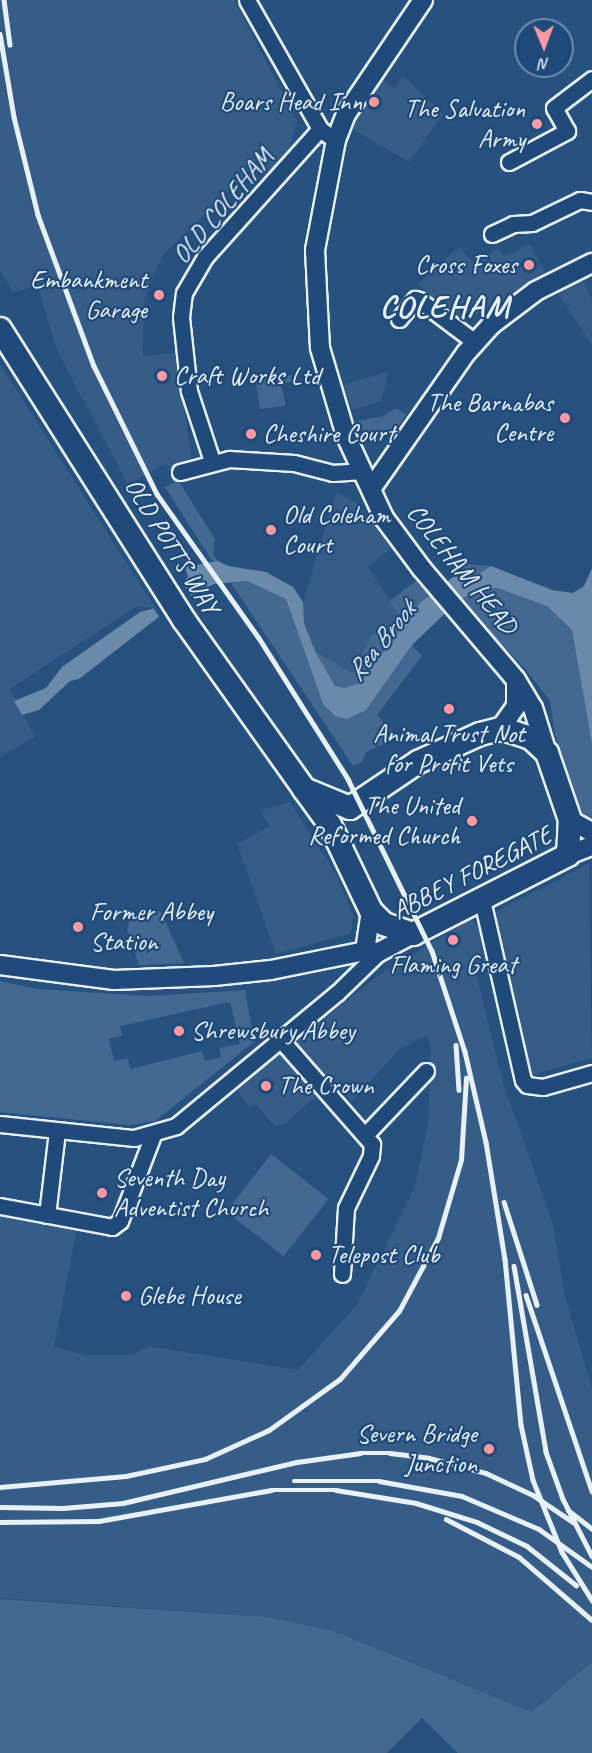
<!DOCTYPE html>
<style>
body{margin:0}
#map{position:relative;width:592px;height:1753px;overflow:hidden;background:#27517f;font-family:Caveat,sans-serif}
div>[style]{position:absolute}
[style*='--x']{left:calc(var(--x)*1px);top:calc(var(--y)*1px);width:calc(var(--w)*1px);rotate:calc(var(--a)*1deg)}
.built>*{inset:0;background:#355d88}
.green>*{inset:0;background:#436891;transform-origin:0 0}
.water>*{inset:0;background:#6b8aaa}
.pier>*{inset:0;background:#27517f}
.roads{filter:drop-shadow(2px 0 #e8f1f8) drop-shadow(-2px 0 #e8f1f8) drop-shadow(0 2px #e8f1f8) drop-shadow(0 -2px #e8f1f8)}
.minor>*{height:15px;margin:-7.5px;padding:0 7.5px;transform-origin:7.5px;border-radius:7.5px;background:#1f4a7a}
.tertiary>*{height:18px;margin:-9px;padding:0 9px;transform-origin:9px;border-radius:9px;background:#1f4a7a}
.primary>*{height:22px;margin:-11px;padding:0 11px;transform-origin:11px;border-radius:11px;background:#1f4a7a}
.rail>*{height:4.5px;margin:-2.25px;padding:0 2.25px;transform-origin:2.25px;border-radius:2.25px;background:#e8f1f8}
.dots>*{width:16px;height:16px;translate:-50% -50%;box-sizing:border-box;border:3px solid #1f4a7a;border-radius:50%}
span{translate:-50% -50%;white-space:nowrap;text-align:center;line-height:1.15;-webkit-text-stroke:4.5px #1f4a7a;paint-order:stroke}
.poi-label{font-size:26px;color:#e8f1f8}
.right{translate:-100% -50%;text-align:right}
.left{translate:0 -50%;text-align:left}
.street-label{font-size:26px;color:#e8f1f8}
.water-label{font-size:27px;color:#d5e2ec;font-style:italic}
.district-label{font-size:32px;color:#e8f1f8;font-weight:700;letter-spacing:1.5px}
.north{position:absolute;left:514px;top:18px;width:60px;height:60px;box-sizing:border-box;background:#1f4a7a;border:2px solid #6f8dac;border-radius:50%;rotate:179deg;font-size:16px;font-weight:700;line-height:24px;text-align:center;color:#e8f1f8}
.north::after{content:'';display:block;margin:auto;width:21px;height:27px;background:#ff9aa2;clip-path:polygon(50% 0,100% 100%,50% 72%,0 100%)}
</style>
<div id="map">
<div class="built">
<i style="clip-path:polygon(0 0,234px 0,297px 121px,285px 160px,271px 179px,255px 165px,164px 254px,151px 279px,144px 304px,143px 356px,176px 353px,192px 461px,170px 470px,167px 463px,128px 485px,56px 348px,38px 285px,13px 293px,0 270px)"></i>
<i style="clip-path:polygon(403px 76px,443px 114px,409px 162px,351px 128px,354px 115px,380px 78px,394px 89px)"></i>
<i style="clip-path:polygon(530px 244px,546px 274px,463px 324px,418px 284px,459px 247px,475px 264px,498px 248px,504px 257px)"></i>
<i style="clip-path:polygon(581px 278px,592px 299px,592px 345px,557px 292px)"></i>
<i style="clip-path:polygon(0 364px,155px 608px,137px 606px,10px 689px,35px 737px,0 757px)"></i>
<i style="clip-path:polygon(389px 371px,381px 401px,353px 410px,343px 385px)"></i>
<i style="clip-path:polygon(336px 492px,358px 504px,391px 549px,368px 567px,400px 616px,371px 636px,351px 673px,315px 651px,304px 623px,303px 602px)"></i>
<i style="clip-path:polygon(290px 802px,337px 876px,353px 915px,352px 929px,349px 934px,276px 954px,237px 844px,270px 826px,262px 815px,264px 809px)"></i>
<i style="clip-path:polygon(589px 864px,592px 1058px,531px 1075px,495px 912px)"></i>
<i style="clip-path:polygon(471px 919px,479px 928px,484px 962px,474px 965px,503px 1083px,553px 1224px,565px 1296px,592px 1389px,592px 1662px,531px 1712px,334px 1631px,267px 1617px,0 1598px,0 1206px,78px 1223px,54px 1347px,85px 1355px,132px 1355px,148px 1346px,298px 1370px,357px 1304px,415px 1186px,428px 1123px,431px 1051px,427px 1035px,400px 1049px,352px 1101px,338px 1085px,331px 1091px,326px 1087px,286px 1123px,275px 1126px,254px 1103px,250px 1107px,237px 1090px,380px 974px)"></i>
</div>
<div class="green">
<i style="clip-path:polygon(279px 372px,280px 377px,291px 375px,292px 382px,281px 383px,286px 406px,260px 409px,255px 376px)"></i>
<i style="clip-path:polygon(395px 408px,406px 414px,395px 432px,387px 431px,381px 438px,362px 430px,357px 421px,384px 416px)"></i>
<i style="clip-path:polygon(178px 480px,215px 539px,213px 554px,218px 561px,213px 562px,165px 487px)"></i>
<i style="clip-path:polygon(466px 564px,491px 566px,479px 574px,453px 577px)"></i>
<i style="clip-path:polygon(247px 581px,286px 599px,323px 704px,366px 710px,412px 645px,422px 656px,377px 715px,393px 732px,393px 739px,366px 752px,362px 762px,353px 766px,231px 583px)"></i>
<i style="clip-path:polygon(416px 581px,429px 594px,360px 683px,344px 688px,335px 686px,315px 651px,352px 673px,371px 636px,400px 616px,389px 601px)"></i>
<i style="clip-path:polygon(497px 588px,547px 606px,572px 630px,592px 744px,592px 818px,582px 813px,555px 735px,550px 701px,526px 670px,459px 600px,479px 590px)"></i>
<i style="clip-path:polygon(154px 909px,161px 912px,184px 963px,139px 965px,127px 929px,130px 920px)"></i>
<i style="clip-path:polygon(evenodd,0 981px,38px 989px,148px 996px,245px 990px,254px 1042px,155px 1121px,128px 1125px,0 1112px,0 981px,230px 1002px,240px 1044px,219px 1048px,221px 1057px,205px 1061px,202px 1051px,130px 1069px,128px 1058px,114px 1061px,109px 1039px,122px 1036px,120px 1026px,230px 1002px)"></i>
<i style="left:271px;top:1154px;width:73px;height:73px;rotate:38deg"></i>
<i style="clip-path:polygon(0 1599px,267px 1617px,334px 1631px,531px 1712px,592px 1662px,592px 1753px,458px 1753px,422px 1718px,387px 1753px,0 1753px)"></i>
</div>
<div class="water">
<i style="clip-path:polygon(218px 561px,228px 566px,266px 572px,293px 587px,303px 602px,304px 623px,315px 651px,335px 686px,344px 688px,360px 683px,421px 602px,453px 577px,479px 574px,491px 566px,552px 590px,573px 593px,584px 586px,592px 568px,592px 744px,572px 630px,547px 606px,497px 588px,479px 590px,459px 600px,412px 645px,366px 710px,347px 719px,335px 716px,323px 704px,286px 599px,247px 581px,214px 584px,195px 594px,160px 616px,79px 679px,70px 681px,39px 710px,22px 715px,14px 701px,46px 688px,62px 667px,140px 612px,156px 608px,188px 577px,185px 567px)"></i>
</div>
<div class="pier">
<i style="clip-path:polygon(182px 582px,193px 599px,161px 619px,154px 609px,156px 603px)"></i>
</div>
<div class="roads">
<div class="minor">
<i style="--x:247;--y:0;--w:148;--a:60.5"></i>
<i style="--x:320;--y:129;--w:10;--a:37"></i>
<i style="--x:509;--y:162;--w:66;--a:-28.1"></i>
<i style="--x:567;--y:131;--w:26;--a:-119"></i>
<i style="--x:554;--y:108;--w:48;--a:-37.3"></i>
<i style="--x:492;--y:234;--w:23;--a:-25"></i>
<i style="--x:513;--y:224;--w:19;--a:-3"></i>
<i style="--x:532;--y:223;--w:53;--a:-25.6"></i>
<i style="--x:580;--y:200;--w:12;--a:9"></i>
<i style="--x:399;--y:319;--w:26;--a:-51"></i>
<i style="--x:415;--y:299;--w:4;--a:14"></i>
<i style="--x:419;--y:300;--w:70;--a:36.9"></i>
<i style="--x:212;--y:461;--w:74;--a:-108.2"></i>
<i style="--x:189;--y:391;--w:74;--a:-96.2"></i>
<i style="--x:181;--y:317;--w:24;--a:-83"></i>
<i style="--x:184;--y:293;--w:42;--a:-59.7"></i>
<i style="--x:205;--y:257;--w:172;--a:-48.1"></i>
<i style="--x:180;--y:472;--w:51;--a:-14.9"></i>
<i style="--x:229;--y:459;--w:65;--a:3.5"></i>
<i style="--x:294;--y:463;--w:40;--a:14.4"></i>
<i style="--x:333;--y:473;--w:26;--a:-4"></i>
<i style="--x:482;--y:900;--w:185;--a:77.2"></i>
<i style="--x:523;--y:1080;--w:6;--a:51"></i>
<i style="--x:527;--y:1085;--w:16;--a:7"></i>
<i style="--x:543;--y:1087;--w:51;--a:-15.9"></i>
<i style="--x:280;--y:1039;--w:140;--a:48.8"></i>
<i style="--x:372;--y:1144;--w:12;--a:95"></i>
<i style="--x:371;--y:1156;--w:58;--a:115.7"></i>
<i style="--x:346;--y:1208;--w:66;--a:93.5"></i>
<i style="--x:0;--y:1124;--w:135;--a:6"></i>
<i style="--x:134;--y:1138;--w:44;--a:-15.9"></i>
<i style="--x:176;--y:1126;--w:209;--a:-39.6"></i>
<i style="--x:337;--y:993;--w:59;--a:-44.3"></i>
<i style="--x:366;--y:1134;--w:87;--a:-46.4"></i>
<i style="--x:0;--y:1206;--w:114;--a:10.6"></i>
<i style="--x:112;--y:1227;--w:10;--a:-37"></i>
<i style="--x:120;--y:1221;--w:92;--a:-69"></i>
<i style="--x:47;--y:1215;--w:85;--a:-83.2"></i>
</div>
<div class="tertiary">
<i style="--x:423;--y:0;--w:138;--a:124"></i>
<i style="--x:346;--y:114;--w:28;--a:111"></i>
<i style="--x:336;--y:140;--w:112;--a:100.8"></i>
<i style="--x:315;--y:250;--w:98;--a:87.1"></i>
<i style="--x:320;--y:348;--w:92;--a:73.5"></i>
<i style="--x:346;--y:436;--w:90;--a:65.1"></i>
<i style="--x:384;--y:518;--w:64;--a:53.3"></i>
<i style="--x:422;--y:569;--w:145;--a:49.7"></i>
<i style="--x:516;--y:680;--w:33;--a:59"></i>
<i style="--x:533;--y:708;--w:47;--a:72.7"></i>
<i style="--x:371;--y:489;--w:166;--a:-55.1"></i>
<i style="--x:466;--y:353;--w:38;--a:-48"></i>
<i style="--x:491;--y:325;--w:56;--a:-37.1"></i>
<i style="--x:536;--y:291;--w:63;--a:-26.6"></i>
<i style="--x:500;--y:729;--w:28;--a:-55"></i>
<i style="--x:516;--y:706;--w:24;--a:-90"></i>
<i style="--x:570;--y:820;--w:25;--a:29"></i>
<i style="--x:568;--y:855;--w:26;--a:-21"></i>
<i style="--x:365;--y:951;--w:40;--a:-81.5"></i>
<i style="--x:0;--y:965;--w:115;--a:7.5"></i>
<i style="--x:114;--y:980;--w:100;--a:-2.3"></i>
<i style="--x:214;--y:976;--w:57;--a:-6"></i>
<i style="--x:271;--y:970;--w:96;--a:-11.4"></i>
<i style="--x:365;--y:951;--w:14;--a:4"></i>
<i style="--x:379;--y:952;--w:38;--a:-28"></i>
</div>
<div class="primary">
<i style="--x:0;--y:329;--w:344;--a:57.7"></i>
<i style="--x:184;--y:620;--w:207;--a:54.6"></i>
<i style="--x:304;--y:789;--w:44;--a:54.2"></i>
<i style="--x:330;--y:825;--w:95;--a:64.5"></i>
<i style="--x:371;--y:911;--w:18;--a:45"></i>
<i style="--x:384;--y:924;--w:31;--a:19"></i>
<i style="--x:413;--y:934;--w:174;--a:-27"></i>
<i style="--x:568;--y:855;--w:35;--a:-87"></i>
<i style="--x:570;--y:820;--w:71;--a:-108.9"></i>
<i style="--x:547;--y:753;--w:22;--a:-137"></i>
<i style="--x:531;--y:738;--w:19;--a:-162"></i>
<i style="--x:513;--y:732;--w:13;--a:-167"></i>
<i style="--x:500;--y:729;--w:21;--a:166"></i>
<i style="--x:480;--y:734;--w:68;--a:155.7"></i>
<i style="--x:418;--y:762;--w:82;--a:145.9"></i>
<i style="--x:350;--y:808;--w:50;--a:-157.6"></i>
</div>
</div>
<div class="rail">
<i style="--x:4;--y:0;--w:45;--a:82.4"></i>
<i style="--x:0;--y:34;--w:84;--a:80.4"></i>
<i style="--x:14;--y:117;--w:101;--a:76.2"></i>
<i style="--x:38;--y:215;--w:161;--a:69.7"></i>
<i style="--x:94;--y:366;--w:143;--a:63.8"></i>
<i style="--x:157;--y:494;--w:176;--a:54.7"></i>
<i style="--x:259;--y:638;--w:167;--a:57.7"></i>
<i style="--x:348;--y:779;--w:191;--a:64"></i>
<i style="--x:432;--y:951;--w:106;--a:71.9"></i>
<i style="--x:465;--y:1052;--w:92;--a:76.9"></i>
<i style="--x:486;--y:1142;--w:119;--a:80.8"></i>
<i style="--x:505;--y:1259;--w:167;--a:84.5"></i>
<i style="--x:521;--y:1425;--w:56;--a:77.7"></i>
<i style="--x:533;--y:1480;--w:78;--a:68.1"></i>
<i style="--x:562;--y:1552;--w:57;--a:58"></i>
<i style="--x:456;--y:1045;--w:45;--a:86.2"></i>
<i style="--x:504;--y:1202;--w:108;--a:72.2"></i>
<i style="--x:514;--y:1266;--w:189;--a:80.2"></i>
<i style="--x:546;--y:1452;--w:50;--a:70.1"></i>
<i style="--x:563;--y:1499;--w:64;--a:63"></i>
<i style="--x:526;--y:1295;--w:207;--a:71.4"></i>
<i style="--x:294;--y:1481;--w:85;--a:0"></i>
<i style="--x:379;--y:1481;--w:84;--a:10.2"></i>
<i style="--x:462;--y:1496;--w:84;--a:23.2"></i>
<i style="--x:539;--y:1529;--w:65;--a:35.6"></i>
<i style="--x:0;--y:1487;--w:126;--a:-5"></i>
<i style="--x:126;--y:1476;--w:81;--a:-12.1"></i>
<i style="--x:205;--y:1459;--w:70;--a:-24.4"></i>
<i style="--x:269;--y:1430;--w:87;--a:-35.7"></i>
<i style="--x:340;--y:1379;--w:90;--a:-49.1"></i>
<i style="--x:399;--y:1311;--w:83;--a:-61.9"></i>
<i style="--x:438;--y:1238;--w:81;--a:-73.6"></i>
<i style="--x:461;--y:1160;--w:82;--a:-86.5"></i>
<i style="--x:0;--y:1507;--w:63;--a:0.9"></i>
<i style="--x:63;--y:1508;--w:60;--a:-4.8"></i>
<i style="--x:123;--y:1503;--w:179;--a:-13.3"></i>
<i style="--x:297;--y:1462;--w:64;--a:-8.1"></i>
<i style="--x:360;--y:1453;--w:30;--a:0"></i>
<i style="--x:390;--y:1453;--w:39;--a:7"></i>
<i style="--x:429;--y:1458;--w:59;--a:14.7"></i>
<i style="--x:486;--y:1473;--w:52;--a:25.1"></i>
<i style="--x:533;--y:1495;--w:48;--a:34"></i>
<i style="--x:568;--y:1510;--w:31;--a:38"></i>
<i style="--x:446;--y:1519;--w:82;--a:27.5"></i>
<i style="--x:519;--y:1557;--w:96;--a:40.8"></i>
<i style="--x:0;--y:1522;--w:99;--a:-0.6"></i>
<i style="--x:99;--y:1521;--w:175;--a:-10.2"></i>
<i style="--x:271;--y:1490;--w:65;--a:0"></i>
<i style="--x:336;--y:1490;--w:81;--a:9.2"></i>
<i style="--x:416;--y:1503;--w:64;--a:17.3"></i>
<i style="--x:477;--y:1522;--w:55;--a:25.6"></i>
<i style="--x:527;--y:1546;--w:63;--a:38.5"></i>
</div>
<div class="dots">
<i style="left:374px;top:102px;background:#ff9aa2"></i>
<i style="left:537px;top:124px;background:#ff9aa2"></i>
<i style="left:529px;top:265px;background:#ff9aa2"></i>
<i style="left:159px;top:295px;background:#ff9aa2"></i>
<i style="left:162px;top:376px;background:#ff9aa2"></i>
<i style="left:565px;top:418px;background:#ff9aa2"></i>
<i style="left:251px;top:434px;background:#ff9aa2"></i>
<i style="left:271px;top:530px;background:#ff9aa2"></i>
<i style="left:449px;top:709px;background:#ff9aa2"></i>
<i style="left:472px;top:821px;background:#ff9aa2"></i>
<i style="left:78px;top:927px;background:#ff9aa2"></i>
<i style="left:453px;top:940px;background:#ff9aa2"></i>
<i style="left:179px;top:1031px;background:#ff9aa2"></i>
<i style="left:266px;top:1086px;background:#ff9aa2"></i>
<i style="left:102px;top:1193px;background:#ff9aa2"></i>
<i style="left:316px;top:1255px;background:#ff9aa2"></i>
<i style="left:126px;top:1296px;background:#ff9aa2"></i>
<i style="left:489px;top:1449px;background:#ff9aa2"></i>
</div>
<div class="poi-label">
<span class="right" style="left:362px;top:102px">Boars Head Inn</span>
<span class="right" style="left:525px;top:124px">The Salvation<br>Army</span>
<span class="right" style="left:517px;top:265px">Cross Foxes</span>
<span class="right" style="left:147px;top:295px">Embankment<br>Garage</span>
<span class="left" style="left:174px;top:376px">Craft Works Ltd</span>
<span class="right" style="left:553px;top:418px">The Barnabas<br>Centre</span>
<span class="left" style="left:263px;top:434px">Cheshire Court</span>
<span class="left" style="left:283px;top:530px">Old Coleham<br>Court</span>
<span style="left:449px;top:749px">Animal Trust Not<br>for Profit Vets</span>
<span class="right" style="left:460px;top:821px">The United<br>Reformed Church</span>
<span class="left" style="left:90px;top:927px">Former Abbey<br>Station</span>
<span style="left:453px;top:965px">Flaming Great</span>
<span class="left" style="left:191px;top:1031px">Shrewsbury Abbey</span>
<span class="left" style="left:278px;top:1086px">The Crown</span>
<span class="left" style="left:114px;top:1193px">Seventh Day<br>Adventist Church</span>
<span class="left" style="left:328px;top:1255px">Telepost Club</span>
<span class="left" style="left:138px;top:1296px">Glebe House</span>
<span class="right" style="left:477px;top:1449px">Severn Bridge<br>Junction</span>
</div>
<div class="street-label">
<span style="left:223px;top:206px;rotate:-50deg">OLD COLEHAM</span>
<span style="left:172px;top:546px;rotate:58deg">OLD POTTS WAY</span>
<span style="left:462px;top:569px;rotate:51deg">COLEHAM HEAD</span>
<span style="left:472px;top:873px;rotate:-27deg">ABBEY FOREGATE</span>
</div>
<div class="water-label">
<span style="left:381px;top:641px;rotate:-51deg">Rea Brook</span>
</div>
<div class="district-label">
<span style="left:445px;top:307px">COLEHAM</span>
</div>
<div class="north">N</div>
</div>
